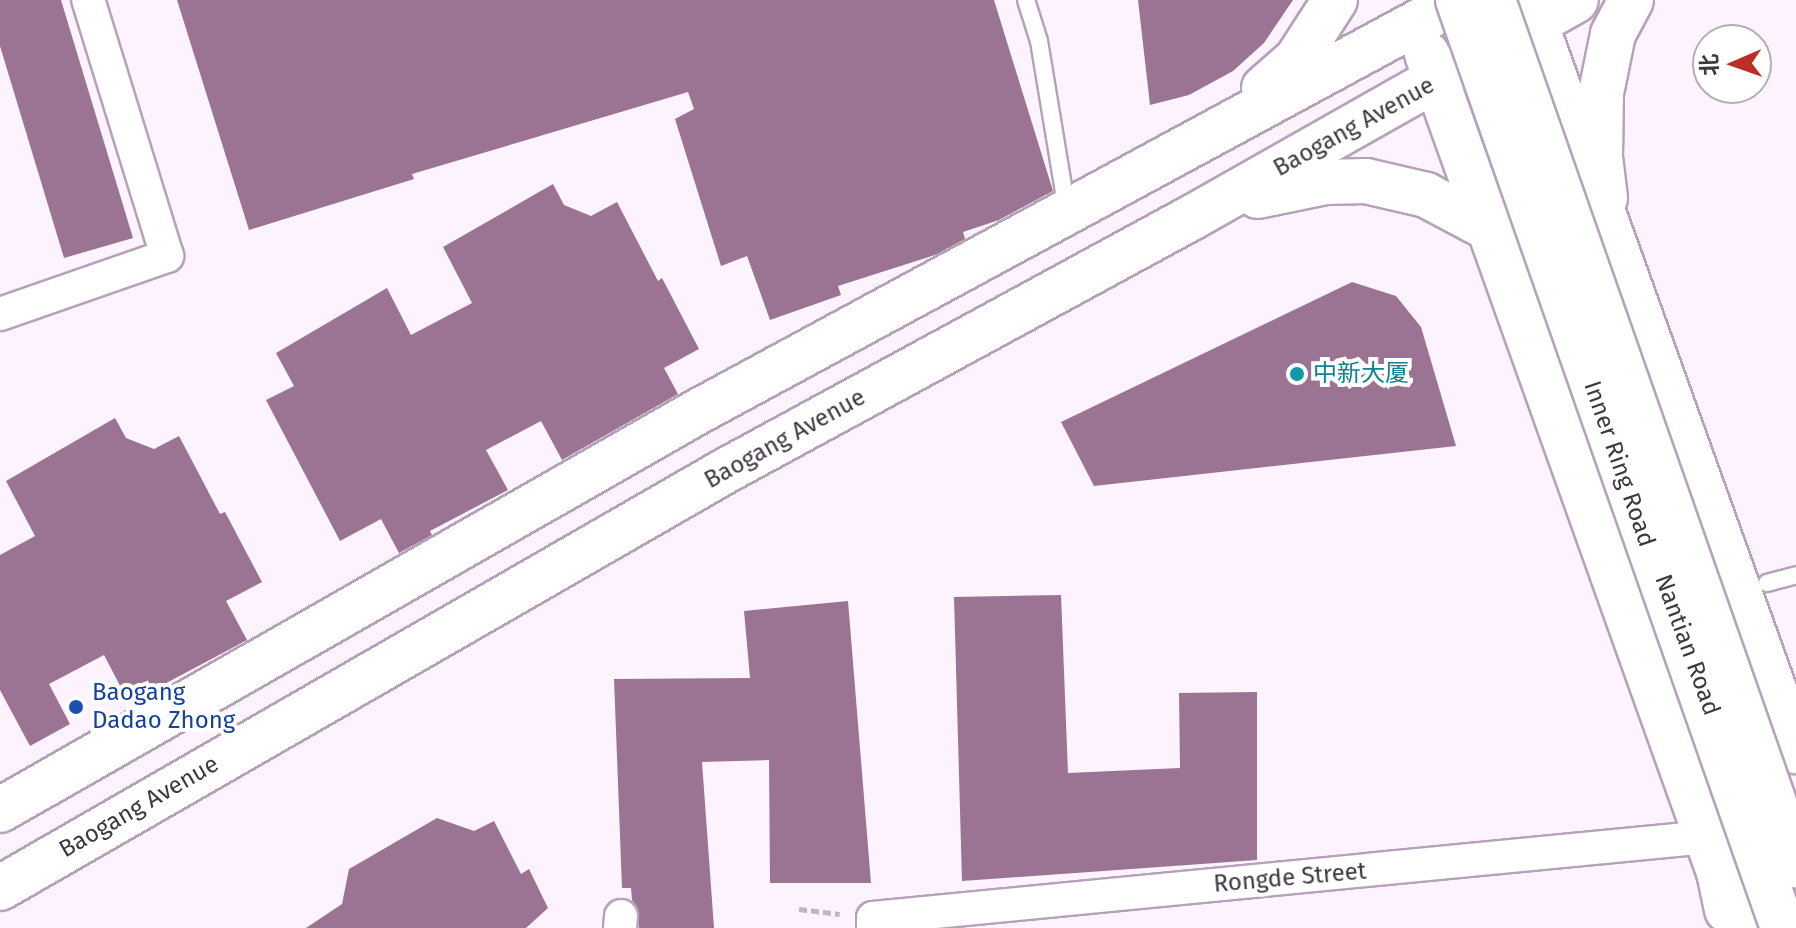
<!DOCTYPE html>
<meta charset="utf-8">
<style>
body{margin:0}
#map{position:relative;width:1796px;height:928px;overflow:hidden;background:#fcf3fe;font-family:"Fira Sans","Noto Sans SC",sans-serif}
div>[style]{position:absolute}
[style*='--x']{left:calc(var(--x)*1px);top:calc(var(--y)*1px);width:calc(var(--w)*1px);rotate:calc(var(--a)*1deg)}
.building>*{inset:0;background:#9b7393}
.path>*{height:5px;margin-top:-2.5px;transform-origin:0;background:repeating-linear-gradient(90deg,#beb6c0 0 8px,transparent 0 12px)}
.roads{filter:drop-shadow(2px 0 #b6a1ba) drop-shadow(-2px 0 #b6a1ba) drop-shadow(0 2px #b6a1ba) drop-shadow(0 -2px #b6a1ba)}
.lane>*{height:16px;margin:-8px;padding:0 8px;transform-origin:8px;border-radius:8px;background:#fff}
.street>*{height:32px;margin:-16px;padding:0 16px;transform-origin:16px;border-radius:16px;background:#fff}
.secondary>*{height:44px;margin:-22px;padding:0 22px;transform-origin:22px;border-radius:22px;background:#fff}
.primary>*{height:44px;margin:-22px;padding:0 22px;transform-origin:22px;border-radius:22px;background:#fff}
.highway>*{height:44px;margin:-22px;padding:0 22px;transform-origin:22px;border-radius:22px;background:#fff}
.bridges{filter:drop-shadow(2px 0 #b6a1ba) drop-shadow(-2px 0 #b6a1ba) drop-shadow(0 2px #b6a1ba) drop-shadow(0 -2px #b6a1ba)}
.highway-bridge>*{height:44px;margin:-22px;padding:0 22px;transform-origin:22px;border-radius:22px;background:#fff}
.dots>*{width:22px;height:22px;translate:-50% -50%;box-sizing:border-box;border:4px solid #fff;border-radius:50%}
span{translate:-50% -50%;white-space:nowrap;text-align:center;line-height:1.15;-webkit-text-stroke:8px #fff;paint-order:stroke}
.street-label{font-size:24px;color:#3f3741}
.culture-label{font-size:24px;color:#0d838f}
.left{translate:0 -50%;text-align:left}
.transit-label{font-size:24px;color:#164399}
.north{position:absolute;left:1692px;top:24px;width:80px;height:80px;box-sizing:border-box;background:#fff;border:2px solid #b2afb3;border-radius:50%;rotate:268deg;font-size:22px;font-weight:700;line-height:32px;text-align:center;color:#3f3741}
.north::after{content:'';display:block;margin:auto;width:28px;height:36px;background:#bc2f26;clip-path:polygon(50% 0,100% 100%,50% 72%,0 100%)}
</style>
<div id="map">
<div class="building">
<i style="clip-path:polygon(0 0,61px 0,133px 238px,64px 258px,0 46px)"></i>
<i style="clip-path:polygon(177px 0,994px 0,1053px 191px,999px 220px,963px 232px,965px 239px,935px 255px,838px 286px,841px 295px,770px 320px,747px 256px,721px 266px,675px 119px,694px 109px,688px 92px,412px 174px,414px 179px,249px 230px)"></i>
<i style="clip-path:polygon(1138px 0,1293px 0,1264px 43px,1233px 71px,1189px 95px,1150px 105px)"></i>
<i style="clip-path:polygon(553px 184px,564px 205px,591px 216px,617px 202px,658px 281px,662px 278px,699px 349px,664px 368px,678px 394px,562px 460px,541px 421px,486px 450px,508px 490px,430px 531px,432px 535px,399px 553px,381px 519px,340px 541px,266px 400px,294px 386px,276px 353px,387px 288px,411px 335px,472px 303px,443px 247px)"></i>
<i style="clip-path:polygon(1352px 282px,1396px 296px,1421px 327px,1456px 446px,1094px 486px,1061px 422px)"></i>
<i style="clip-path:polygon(115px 418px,126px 438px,154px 449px,179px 436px,220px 514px,225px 512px,262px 582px,226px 601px,247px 640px,129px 703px,104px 655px,49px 684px,70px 724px,30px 746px,0 690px,0 555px,35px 536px,6px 481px)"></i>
<i style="clip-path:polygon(1061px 595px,1068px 773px,1180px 768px,1179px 693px,1257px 692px,1257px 860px,962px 881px,954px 597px)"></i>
<i style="clip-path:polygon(848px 601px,871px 883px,770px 883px,769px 760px,702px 762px,714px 928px,639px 928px,638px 909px,632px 900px,631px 888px,622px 888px,614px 679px,750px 678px,744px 611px)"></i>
<i style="clip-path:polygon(437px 818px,474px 831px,494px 821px,521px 874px,529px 869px,548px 908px,526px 928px,306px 928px,342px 904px,349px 869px)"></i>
</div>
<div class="path">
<i style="--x:799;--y:909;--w:41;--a:7"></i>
</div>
<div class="roads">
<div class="lane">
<i style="--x:1026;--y:0;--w:43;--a:72.4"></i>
<i style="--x:1039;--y:41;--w:172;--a:80.6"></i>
<i style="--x:1767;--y:583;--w:30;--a:-15"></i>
</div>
<div class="street">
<i style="--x:0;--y:314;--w:177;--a:-19.2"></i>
<i style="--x:167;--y:256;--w:268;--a:-107.1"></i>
<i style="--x:620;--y:928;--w:12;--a:-85"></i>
<i style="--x:873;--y:928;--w:10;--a:-90"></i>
<i style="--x:873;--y:918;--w:838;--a:-5.55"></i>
</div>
<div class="secondary">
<i style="--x:1427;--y:54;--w:869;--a:70.36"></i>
<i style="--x:1719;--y:872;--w:39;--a:78"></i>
<i style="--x:1264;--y:88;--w:44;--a:-41.3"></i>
<i style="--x:1297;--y:59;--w:70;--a:-57.2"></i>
<i style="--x:1258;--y:196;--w:68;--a:-11.8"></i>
<i style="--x:1325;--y:182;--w:41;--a:-1.4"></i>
<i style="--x:1366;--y:181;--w:62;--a:13.1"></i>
<i style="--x:1426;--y:195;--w:72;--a:28"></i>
<i style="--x:1605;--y:198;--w:41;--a:-97"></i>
<i style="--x:1600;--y:157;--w:64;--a:-89.1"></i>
<i style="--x:1601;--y:93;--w:60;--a:-78.5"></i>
<i style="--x:1613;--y:34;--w:38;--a:-62"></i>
<i style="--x:0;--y:810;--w:805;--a:-29.72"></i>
<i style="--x:699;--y:411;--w:864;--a:-28.4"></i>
<i style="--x:0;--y:888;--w:839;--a:-29.9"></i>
<i style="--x:727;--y:470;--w:528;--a:-28.51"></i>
<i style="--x:1191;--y:218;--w:442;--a:-29.5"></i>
</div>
<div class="primary">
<i style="--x:1527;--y:0;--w:798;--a:70.29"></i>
</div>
<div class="highway">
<i style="--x:1719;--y:872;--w:59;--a:70.3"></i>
</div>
</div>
<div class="bridges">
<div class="highway-bridge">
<i style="--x:1458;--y:0;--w:983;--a:70.7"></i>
<i style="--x:1493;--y:0;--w:917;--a:70.7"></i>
</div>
</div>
<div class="dots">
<i style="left:1297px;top:374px;background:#0f9aa8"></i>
<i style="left:76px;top:707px;background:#1a4fb4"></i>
</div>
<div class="street-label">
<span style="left:1354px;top:127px;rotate:-29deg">Baogang Avenue</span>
<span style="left:785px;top:439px;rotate:-29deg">Baogang Avenue</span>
<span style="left:1619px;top:464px;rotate:71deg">Inner Ring Road</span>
<span style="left:1687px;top:645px;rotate:70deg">Nantian Road</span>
<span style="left:139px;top:807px;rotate:-30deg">Baogang Avenue</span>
<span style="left:1290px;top:878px;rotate:-5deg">Rongde Street</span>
</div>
<div class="culture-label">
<span class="left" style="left:1313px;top:374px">中新大厦</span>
</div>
<div class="transit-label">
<span class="left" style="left:92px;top:707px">Baogang<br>Dadao Zhong</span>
</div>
<div class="north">北</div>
</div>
